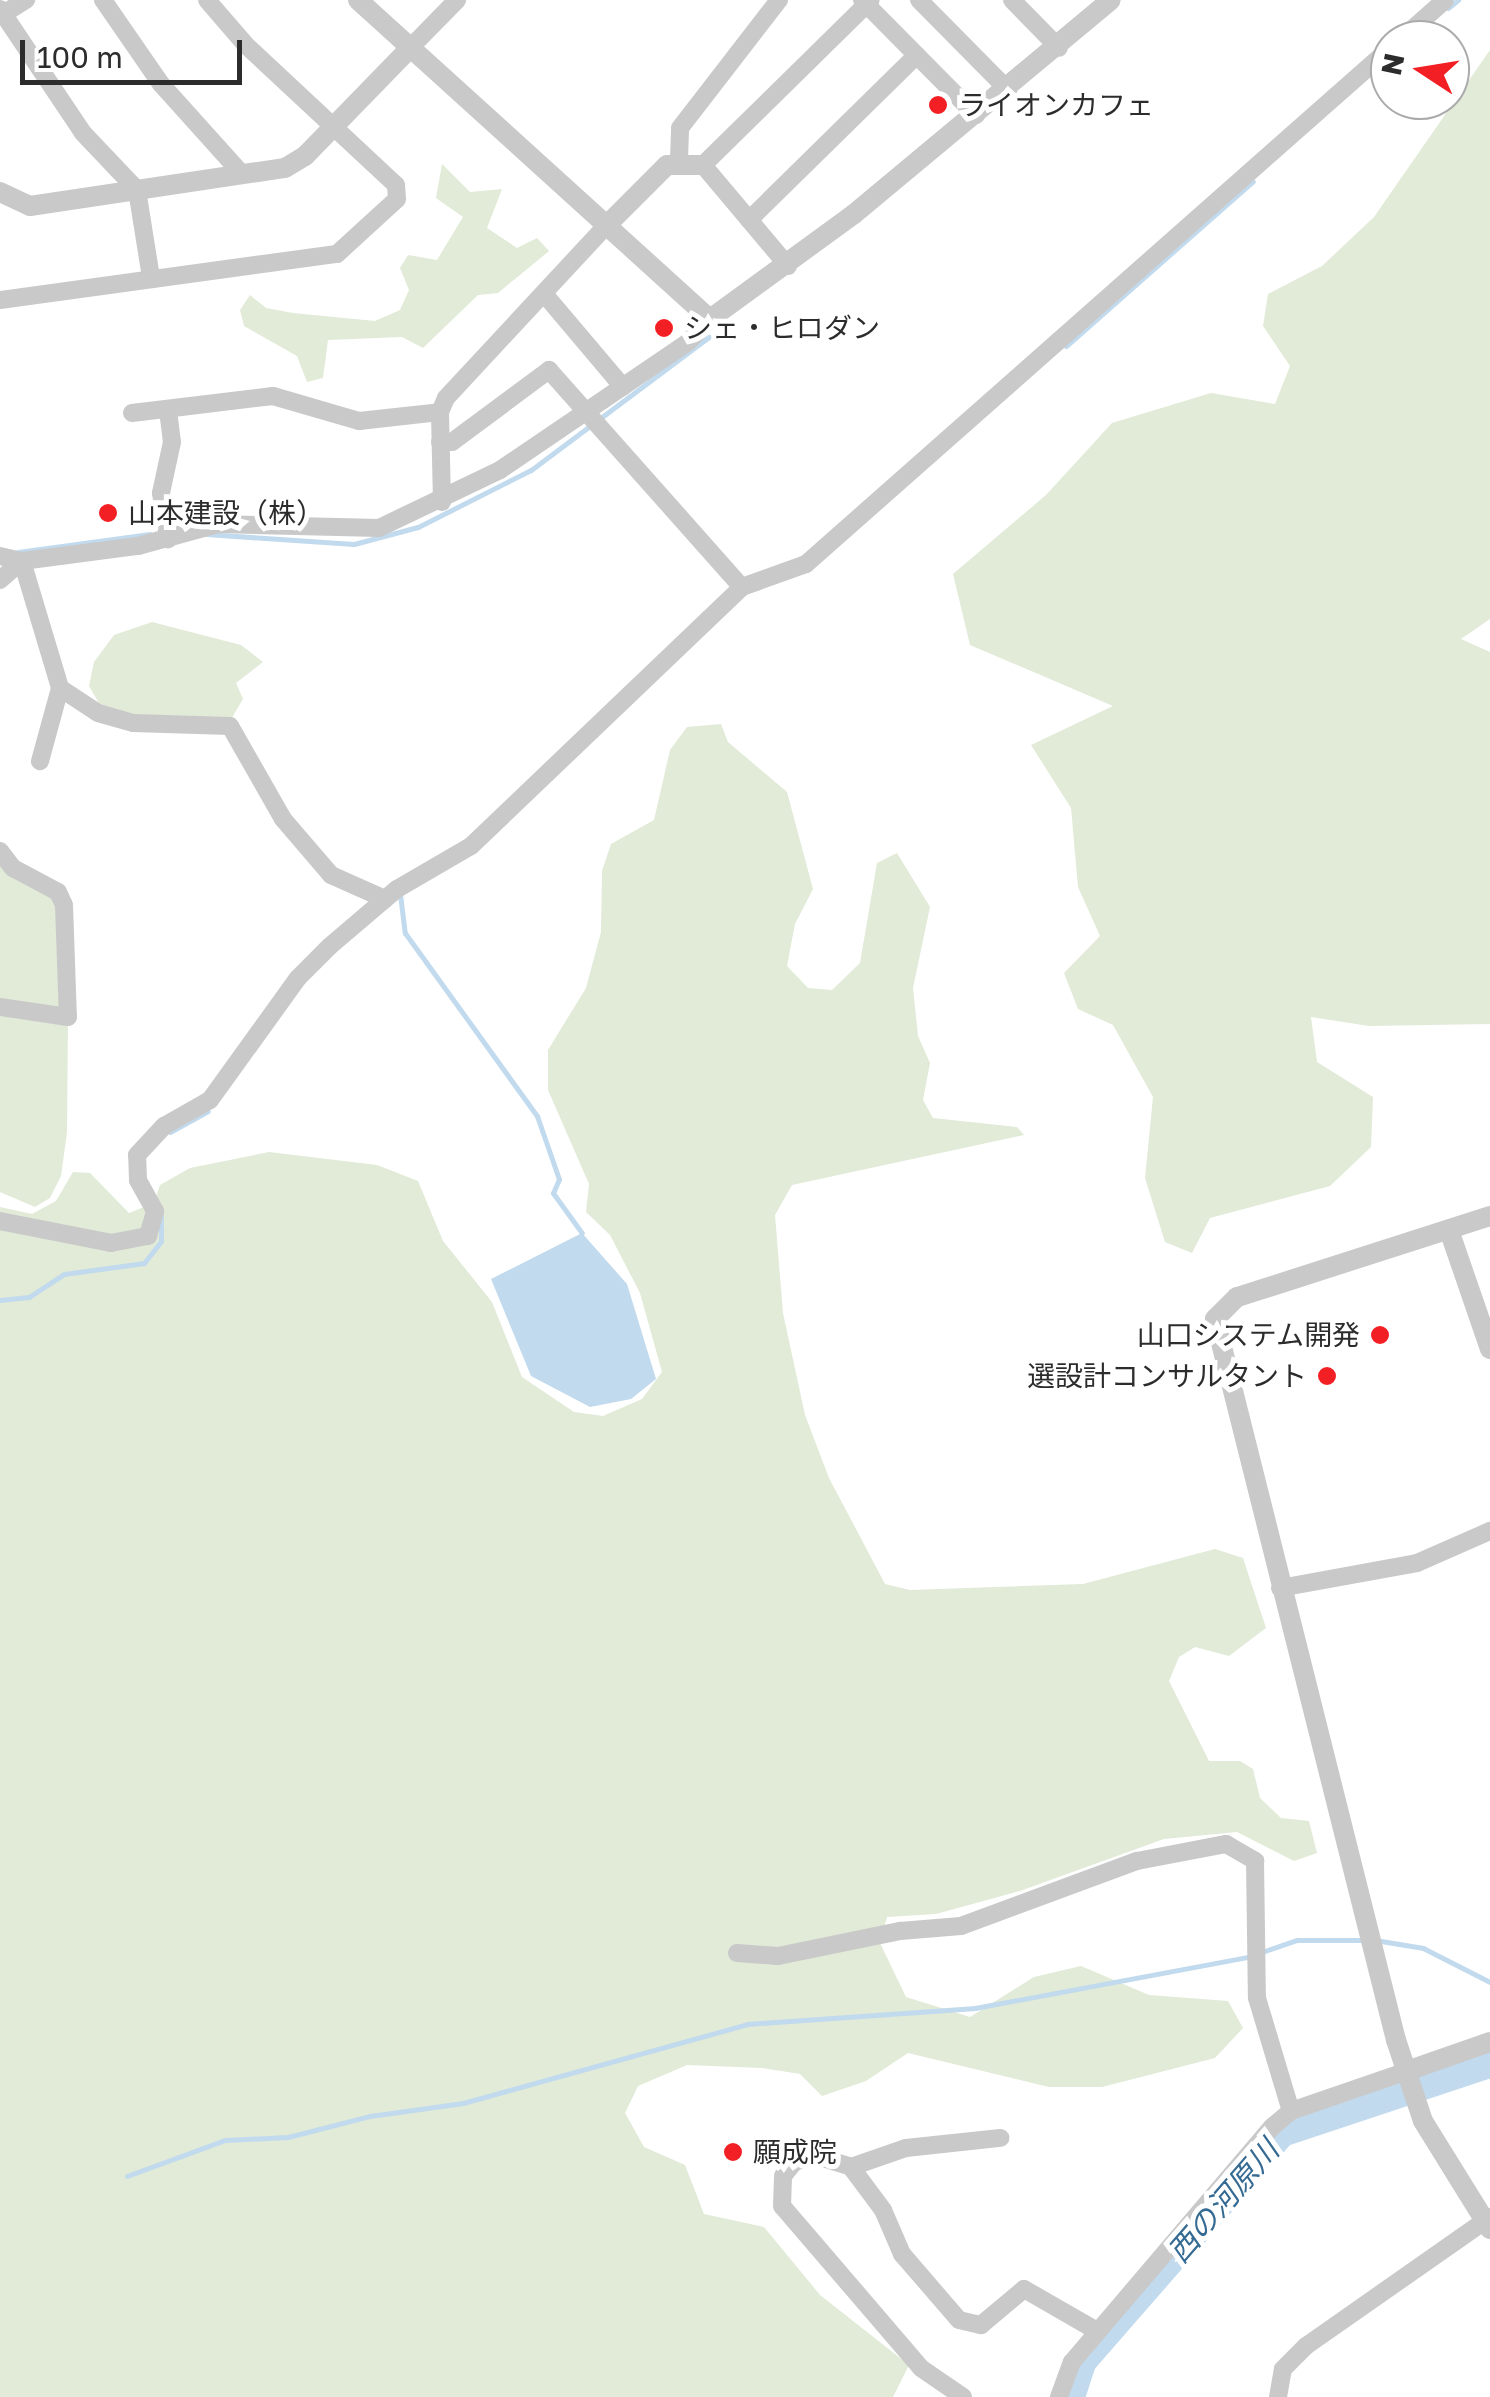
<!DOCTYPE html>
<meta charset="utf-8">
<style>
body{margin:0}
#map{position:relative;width:1490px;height:2397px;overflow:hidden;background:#fff;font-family:"Golos Text","Noto Sans JP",sans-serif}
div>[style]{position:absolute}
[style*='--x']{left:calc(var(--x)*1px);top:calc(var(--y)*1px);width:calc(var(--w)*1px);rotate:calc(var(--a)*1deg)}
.green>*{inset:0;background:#e1ebd8}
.water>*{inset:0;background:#c2daed}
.stream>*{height:5px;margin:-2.5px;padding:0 2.5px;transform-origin:2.5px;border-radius:2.5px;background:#c2daed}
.river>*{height:28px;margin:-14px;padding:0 14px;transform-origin:14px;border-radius:14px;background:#c2daed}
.minor>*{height:18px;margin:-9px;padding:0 9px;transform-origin:9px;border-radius:9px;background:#c9c9c9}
.tertiary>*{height:20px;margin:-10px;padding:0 10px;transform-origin:10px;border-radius:10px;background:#c9c9c9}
.dots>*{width:28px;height:28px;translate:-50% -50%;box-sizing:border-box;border:5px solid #fff;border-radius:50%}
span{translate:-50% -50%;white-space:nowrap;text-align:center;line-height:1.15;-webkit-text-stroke:10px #fff;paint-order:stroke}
.poi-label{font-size:28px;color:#2c2c2c}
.left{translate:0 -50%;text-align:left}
.right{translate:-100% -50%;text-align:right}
.water-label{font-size:30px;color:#356a93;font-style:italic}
.north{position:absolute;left:1370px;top:20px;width:100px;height:100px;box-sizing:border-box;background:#fff;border:2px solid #ababab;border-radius:50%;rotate:282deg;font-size:28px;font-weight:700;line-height:40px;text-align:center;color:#2c2c2c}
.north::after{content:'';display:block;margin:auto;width:35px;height:45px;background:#f22025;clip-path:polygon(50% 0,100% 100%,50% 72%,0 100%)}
.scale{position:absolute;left:20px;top:40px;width:222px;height:45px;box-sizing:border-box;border:5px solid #2c2c2c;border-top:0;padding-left:12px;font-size:30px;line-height:35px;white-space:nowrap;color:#2c2c2c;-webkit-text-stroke:8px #fff;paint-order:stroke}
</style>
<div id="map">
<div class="green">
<i style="clip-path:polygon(1490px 50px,1490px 619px,1461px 639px,1490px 652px,1490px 1024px,1369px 1026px,1311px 1017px,1317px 1062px,1373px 1097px,1371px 1147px,1330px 1186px,1210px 1218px,1192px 1253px,1165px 1242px,1145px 1178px,1153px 1097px,1113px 1025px,1078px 1009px,1064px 973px,1100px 936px,1078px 887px,1071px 808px,1031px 745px,1113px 706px,970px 645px,953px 574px,1046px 495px,1112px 423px,1211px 393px,1275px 404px,1290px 366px,1263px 326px,1268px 294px,1322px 266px,1374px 217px)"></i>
<i style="clip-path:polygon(442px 164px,470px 192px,502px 189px,487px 228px,517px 248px,537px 238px,549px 251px,498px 293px,478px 295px,423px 348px,402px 337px,328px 340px,323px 378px,307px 382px,297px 356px,244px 326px,240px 310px,250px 295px,266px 308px,293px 313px,375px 321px,400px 310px,409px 290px,400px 268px,408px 255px,437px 260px,463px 217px,436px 198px)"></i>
<i style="clip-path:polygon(152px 622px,241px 645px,263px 662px,236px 683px,243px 699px,230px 721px,162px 723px,100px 705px,89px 686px,94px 662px,114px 635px)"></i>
<i style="clip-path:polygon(721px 724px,728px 742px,787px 792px,813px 889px,795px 924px,787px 966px,808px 988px,832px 990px,860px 963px,877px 863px,897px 853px,930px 907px,913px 988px,918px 1036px,930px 1063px,923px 1100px,933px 1118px,1017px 1127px,1024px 1135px,792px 1185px,775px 1215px,783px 1313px,805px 1415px,829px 1478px,885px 1584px,910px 1590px,1083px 1584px,1215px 1549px,1243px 1558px,1266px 1628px,1229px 1656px,1195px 1647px,1179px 1657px,1169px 1681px,1209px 1761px,1240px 1761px,1253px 1769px,1260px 1798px,1281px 1818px,1309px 1821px,1317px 1853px,1294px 1861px,1237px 1832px,1164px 1839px,1020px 1891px,936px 1914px,887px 1917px,880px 1943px,906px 1997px,970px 2017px,1034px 1977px,1081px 1966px,1149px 1995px,1228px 2001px,1243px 2028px,1215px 2058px,1102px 2087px,1049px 2087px,908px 2053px,866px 2081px,822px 2096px,800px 2074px,762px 2068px,687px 2065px,638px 2086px,625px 2113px,644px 2147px,685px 2165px,704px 2214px,764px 2227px,820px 2295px,909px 2365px,893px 2397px,0 2397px,0 1207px,32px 1214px,56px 1201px,73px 1172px,90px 1173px,129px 1213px,154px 1203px,160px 1185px,190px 1168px,269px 1152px,377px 1165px,418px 1181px,443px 1241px,492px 1302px,522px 1377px,574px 1412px,603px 1416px,642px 1399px,662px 1372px,640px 1293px,610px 1235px,586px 1212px,589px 1184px,548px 1090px,548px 1050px,586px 988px,601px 932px,602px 871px,611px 844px,654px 820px,670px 750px,687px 727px)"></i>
<i style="clip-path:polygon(0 851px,58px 892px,68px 1017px,67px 1132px,61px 1176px,50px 1198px,35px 1207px,0 1192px)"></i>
</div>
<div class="water">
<i style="clip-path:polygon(582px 1233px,627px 1284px,656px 1379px,631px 1399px,590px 1407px,531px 1376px,491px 1279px)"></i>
</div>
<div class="stream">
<i style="--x:1448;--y:8;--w:13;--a:-39"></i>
<i style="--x:1066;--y:346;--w:249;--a:-41.4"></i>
<i style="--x:206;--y:534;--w:148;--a:3.9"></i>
<i style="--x:354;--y:544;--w:66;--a:-14.9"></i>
<i style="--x:418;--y:527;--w:127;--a:-26.8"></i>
<i style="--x:531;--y:470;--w:222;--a:-36.8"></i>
<i style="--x:18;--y:552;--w:133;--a:-7.8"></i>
<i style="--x:400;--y:894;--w:39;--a:83"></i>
<i style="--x:405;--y:933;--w:226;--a:54.2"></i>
<i style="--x:537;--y:1116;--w:67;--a:70.8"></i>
<i style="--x:559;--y:1179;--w:15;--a:113"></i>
<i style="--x:553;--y:1193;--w:49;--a:54.1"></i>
<i style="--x:170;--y:1132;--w:43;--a:-28.9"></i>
<i style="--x:0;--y:1300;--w:29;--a:-6"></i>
<i style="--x:29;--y:1297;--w:42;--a:-33.3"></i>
<i style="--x:64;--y:1274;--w:81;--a:-7.8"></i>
<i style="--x:144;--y:1263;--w:28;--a:-52"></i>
<i style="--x:161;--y:1241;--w:26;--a:-90"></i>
<i style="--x:1375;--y:1940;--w:49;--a:9.5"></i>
<i style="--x:1423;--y:1948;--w:75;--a:26.9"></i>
<i style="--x:1262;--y:1952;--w:37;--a:-19"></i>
<i style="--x:1297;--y:1940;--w:67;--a:0"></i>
<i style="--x:127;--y:2176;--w:104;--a:-20.2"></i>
<i style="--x:225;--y:2140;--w:63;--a:-2.7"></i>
<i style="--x:288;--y:2137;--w:85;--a:-14.4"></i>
<i style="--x:370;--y:2116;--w:94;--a:-8"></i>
<i style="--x:463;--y:2103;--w:295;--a:-15.5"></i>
<i style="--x:747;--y:2024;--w:229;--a:-4"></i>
<i style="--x:975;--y:2008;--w:282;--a:-10.6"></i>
</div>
<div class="river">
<i style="--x:1071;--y:2397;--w:38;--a:-72"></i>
<i style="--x:1083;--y:2361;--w:303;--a:-48.9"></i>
<i style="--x:1282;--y:2133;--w:219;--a:-18.4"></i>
</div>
<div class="minor">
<i style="--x:103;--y:0;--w:102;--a:55.4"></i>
<i style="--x:161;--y:84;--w:121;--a:48"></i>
<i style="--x:862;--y:0;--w:162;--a:45.3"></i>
<i style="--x:919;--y:0;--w:127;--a:45.3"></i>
<i style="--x:1012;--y:0;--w:67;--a:45.6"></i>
<i style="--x:0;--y:9;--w:149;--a:56.2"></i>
<i style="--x:83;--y:133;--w:79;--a:46.5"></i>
<i style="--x:137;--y:190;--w:88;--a:80.9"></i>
<i style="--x:0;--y:16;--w:31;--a:-32"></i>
<i style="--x:1400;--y:40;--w:60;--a:-41.6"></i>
<i style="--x:411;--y:47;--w:66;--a:-45.6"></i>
<i style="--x:679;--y:160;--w:32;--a:-88"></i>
<i style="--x:680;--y:128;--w:162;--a:-52.3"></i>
<i style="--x:749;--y:220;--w:235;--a:-44.5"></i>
<i style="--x:788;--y:266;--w:132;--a:-130.1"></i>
<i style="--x:703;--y:165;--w:235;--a:-44.5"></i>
<i style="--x:546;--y:296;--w:119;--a:49.8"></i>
<i style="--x:0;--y:300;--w:340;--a:-7.8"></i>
<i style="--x:337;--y:254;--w:81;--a:-42.5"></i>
<i style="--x:397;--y:199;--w:14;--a:-94"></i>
<i style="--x:396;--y:185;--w:207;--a:-137"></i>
<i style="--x:245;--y:44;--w:58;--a:-130.8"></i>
<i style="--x:168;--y:410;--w:32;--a:83"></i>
<i style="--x:172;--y:442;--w:52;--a:102.2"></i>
<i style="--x:161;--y:493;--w:47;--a:81.3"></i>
<i style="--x:132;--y:413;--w:142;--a:-6.9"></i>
<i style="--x:273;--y:396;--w:90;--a:16.2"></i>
<i style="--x:359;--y:421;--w:81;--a:-6.3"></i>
<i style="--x:440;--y:442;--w:12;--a:0"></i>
<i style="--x:452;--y:442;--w:121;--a:-36.6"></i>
<i style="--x:549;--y:370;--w:290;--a:48.4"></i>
<i style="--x:442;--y:502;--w:90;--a:-91.3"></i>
<i style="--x:440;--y:412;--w:15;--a:-67"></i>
<i style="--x:446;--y:398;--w:236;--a:-47.1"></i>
<i style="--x:0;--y:556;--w:23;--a:13"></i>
<i style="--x:22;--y:561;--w:117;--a:-7.4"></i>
<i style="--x:138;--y:546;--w:83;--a:-15.4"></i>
<i style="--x:218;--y:524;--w:161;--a:1.4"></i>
<i style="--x:379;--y:528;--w:134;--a:-25.6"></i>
<i style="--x:500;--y:470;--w:227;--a:-34.2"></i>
<i style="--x:688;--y:342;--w:32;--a:-46"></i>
<i style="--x:22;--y:561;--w:133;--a:73.3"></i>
<i style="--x:60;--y:688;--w:76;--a:105.3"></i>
<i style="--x:0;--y:580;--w:29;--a:-41"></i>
<i style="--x:60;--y:688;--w:45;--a:33.3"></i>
<i style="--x:98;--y:713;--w:36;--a:16"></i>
<i style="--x:133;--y:723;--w:97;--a:1.8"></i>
<i style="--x:230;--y:726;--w:107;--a:60.3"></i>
<i style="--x:283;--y:819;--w:74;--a:49.4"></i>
<i style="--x:331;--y:875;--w:59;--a:24"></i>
<i style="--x:0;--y:851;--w:21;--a:53"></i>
<i style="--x:13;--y:868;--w:51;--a:28.1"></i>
<i style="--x:58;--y:892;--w:14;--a:65"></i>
<i style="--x:64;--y:905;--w:112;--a:88"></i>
<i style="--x:68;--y:1017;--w:69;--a:-171.6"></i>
<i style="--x:0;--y:1221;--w:113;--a:11.2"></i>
<i style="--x:111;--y:1243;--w:38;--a:-11"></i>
<i style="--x:148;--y:1236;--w:26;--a:-74"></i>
<i style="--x:155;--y:1211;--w:35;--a:-119"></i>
<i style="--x:138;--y:1180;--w:25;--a:-92"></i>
<i style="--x:137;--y:1155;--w:40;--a:-47"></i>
<i style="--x:164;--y:1126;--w:53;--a:-29.5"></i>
<i style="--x:210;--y:1100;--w:150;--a:-54.2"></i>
<i style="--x:298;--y:978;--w:45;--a:-45"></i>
<i style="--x:330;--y:946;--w:88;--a:-40.4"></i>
<i style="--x:397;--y:889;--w:86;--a:-30.2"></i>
<i style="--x:471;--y:846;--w:375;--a:-43.7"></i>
<i style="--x:742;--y:587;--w:68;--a:-19.8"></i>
<i style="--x:806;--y:564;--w:779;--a:-41.46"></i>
<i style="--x:1280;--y:1588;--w:139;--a:-10.3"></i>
<i style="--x:1417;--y:1563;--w:80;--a:-23.7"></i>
<i style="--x:737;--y:1953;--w:41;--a:4.2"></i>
<i style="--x:778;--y:1956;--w:125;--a:-11.6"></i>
<i style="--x:900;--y:1931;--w:61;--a:-4.7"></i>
<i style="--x:961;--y:1926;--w:188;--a:-20.3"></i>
<i style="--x:1137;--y:1861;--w:91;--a:-10.8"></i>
<i style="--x:1226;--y:1844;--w:34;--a:30"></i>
<i style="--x:1255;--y:1861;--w:137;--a:89.2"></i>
<i style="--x:1257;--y:1998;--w:118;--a:73.3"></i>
<i style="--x:851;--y:2167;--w:58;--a:-19.1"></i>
<i style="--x:906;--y:2148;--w:95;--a:-6.1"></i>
<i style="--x:963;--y:2397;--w:51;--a:-145.4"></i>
<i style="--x:921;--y:2368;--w:213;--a:-130.6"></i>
<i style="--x:782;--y:2206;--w:30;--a:-88"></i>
<i style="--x:783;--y:2176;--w:19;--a:-51"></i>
<i style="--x:795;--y:2161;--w:24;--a:-9"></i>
<i style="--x:819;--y:2157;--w:34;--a:17"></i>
<i style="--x:851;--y:2167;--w:54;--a:53.3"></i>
<i style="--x:883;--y:2210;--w:48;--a:66.6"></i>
<i style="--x:902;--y:2254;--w:87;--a:49.2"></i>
<i style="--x:959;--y:2320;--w:23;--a:13"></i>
<i style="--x:981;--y:2325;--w:56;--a:-39.9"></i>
<i style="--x:1024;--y:2289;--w:84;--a:29.9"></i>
<i style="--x:1059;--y:2397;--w:37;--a:-70"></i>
<i style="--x:1072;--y:2362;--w:309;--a:-49.6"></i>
<i style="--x:1272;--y:2127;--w:25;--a:-40"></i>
<i style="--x:1291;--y:2111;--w:123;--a:-19"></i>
<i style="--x:1278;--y:2397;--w:28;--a:-80"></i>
<i style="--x:1283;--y:2369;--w:33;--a:-45"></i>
<i style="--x:1306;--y:2346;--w:225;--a:-35"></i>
</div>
<div class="tertiary">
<i style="--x:358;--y:0;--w:475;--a:42.2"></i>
<i style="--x:710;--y:319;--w:178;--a:-36.1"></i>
<i style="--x:854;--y:214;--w:334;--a:-39.8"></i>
<i style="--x:0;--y:192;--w:33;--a:25"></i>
<i style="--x:30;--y:206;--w:258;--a:-8.5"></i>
<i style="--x:285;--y:168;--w:23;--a:-31"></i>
<i style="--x:305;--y:156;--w:152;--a:-45.8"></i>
<i style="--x:607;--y:225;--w:85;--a:-45"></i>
<i style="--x:667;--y:165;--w:36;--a:0"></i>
<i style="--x:1490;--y:1216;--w:266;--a:162.2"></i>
<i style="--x:1237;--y:1297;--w:31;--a:135"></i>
<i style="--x:1215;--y:1319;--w:743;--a:75.91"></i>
<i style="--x:1396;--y:2040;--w:85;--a:71.6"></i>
<i style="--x:1423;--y:2121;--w:127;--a:58.2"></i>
<i style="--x:1449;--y:1230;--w:126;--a:71"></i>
<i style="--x:1407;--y:2071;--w:88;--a:-19.3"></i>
</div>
<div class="dots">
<i style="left:938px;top:105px;background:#f22025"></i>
<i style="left:664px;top:328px;background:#f22025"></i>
<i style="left:108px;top:513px;background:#f22025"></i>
<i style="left:1380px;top:1335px;background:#f22025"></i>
<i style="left:1327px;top:1376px;background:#f22025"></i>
<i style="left:733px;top:2152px;background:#f22025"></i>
</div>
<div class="poi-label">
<span class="left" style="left:958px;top:105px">ライオンカフェ</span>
<span class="left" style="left:684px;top:328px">シェ・ヒロダン</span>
<span class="left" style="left:128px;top:513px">山本建設（株）</span>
<span class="right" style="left:1360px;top:1335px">山口システム開発</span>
<span class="right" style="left:1307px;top:1376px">選設計コンサルタント</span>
<span class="left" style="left:753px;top:2152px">願成院</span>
</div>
<div class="water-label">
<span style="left:1223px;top:2201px;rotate:-49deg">西の河原川</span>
</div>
<div class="north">N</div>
<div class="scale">100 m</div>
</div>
